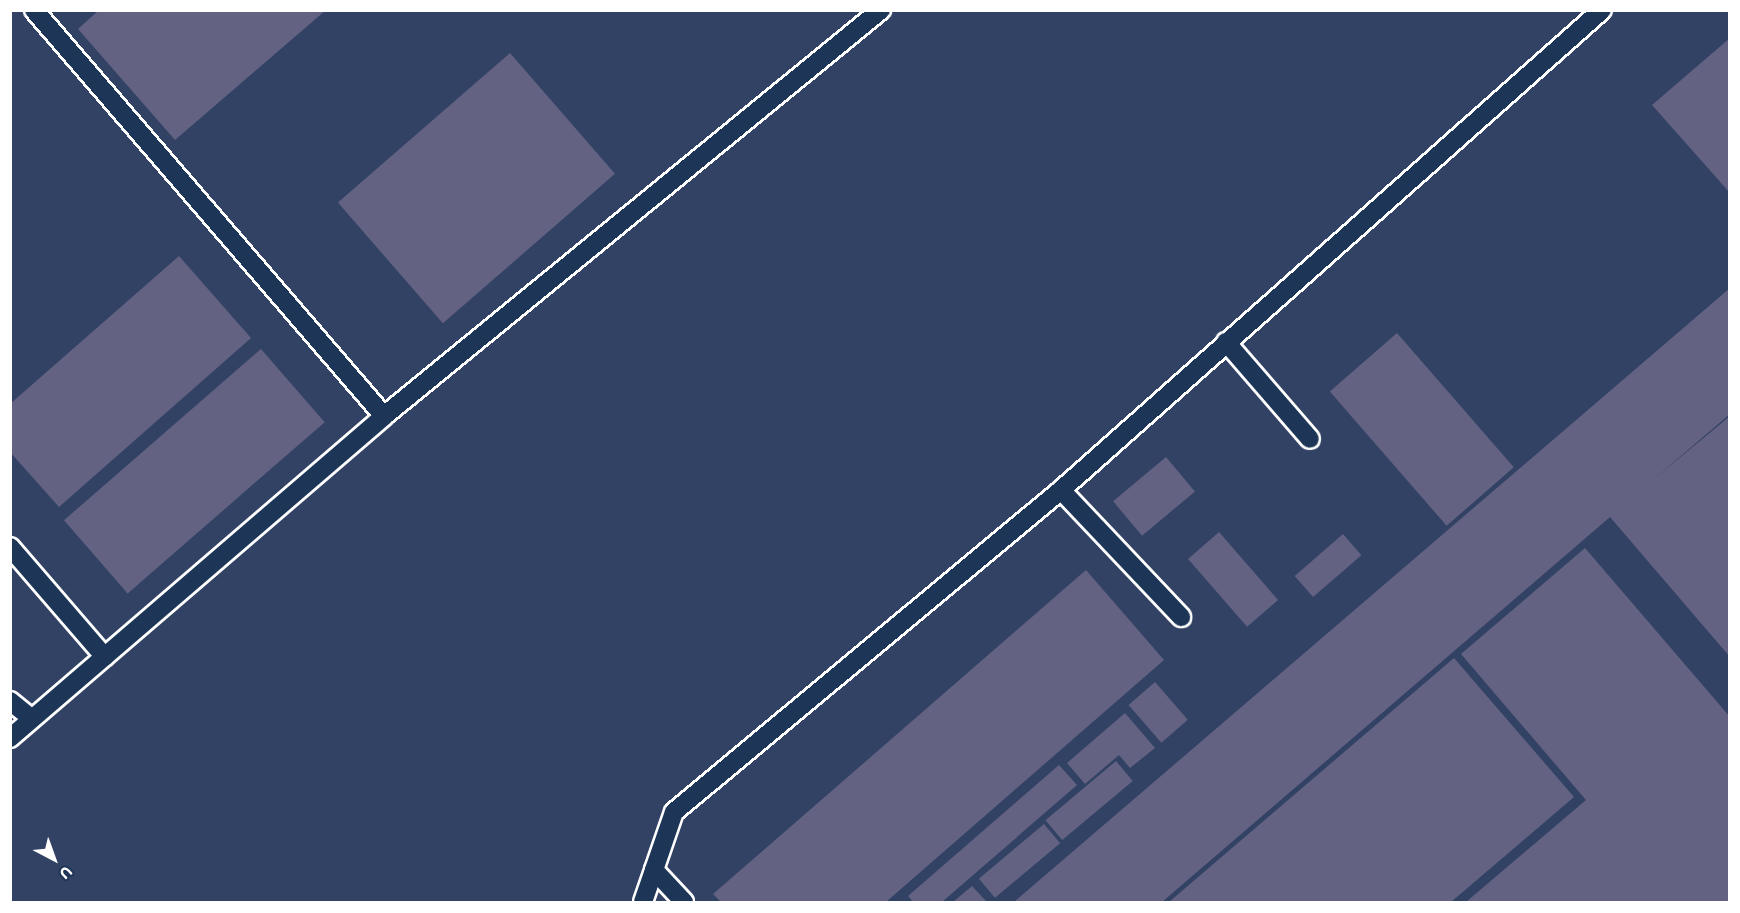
<!DOCTYPE html>
<style>
body{margin:0}
#map{position:relative;width:1740px;height:913px;overflow:hidden;background:#1d3557;font-family:Itim,sans-serif}
div>[style]{position:absolute}
[style*='--x']{left:calc(var(--x)*1px);top:calc(var(--y)*1px);width:calc(var(--w)*1px);rotate:calc(var(--a)*1deg)}
.built>*{inset:0;background:#324264;transform-origin:0 0}
.building>*{inset:0;background:#646282;transform-origin:0 0}
.roads{filter:drop-shadow(2px 0 #fff) drop-shadow(-2px 0 #fff) drop-shadow(0 2px #fff) drop-shadow(0 -2px #fff)}
.service>*{height:18px;margin:-9px;padding:0 9px;transform-origin:9px;border-radius:9px;background:#1d3557}
span{translate:-50% -50%;white-space:nowrap;text-align:center;line-height:1.15;-webkit-text-stroke:4.5px #1d3557;paint-order:stroke}
.frame{position:absolute;inset:0;border:12px solid #fff;pointer-events:none}
.north{position:absolute;left:24px;top:829px;width:60px;height:60px;-webkit-text-stroke:4px #1d3557;paint-order:stroke;rotate:139deg;font-size:16px;font-weight:700;line-height:24px;text-align:center;color:#fff}
.north::after{content:'';display:block;margin:auto;width:21px;height:27px;background:#fff;clip-path:polygon(50% 0,100% 100%,50% 72%,0 100%)}
</style>
<div id="map">
<div class="built">
<i style="left:10px;top:11px;width:1719px;height:891px"></i>
</div>
<div class="building">
<i style="clip-path:polygon(99px 10px,326px 10px,175px 140px,78px 29px)"></i>
<i style="clip-path:polygon(1730px 38px,1730px 193px,1652px 105px)"></i>
<i style="left:510px;top:53px;width:160px;height:228px;rotate:49deg"></i>
<i style="clip-path:polygon(179px 256px,251px 338px,59px 507px,10px 452px,10px 404px)"></i>
<i style="clip-path:polygon(1730px 288px,1730px 414px,1654px 479px,1730px 416px,1730px 657px,1610px 517px,1162px 902px,1014px 902px)"></i>
<i style="left:1397px;top:333px;width:178px;height:89px;rotate:49deg"></i>
<i style="left:261px;top:349px;width:97px;height:261px;rotate:49deg"></i>
<i style="left:1166px;top:457px;width:45px;height:69px;rotate:50deg"></i>
<i style="left:1219px;top:532px;width:90px;height:41px;rotate:49deg"></i>
<i style="left:1343px;top:534px;width:28px;height:64px;rotate:49deg"></i>
<i style="clip-path:polygon(1585px 548px,1730px 717px,1730px 902px,1466px 902px,1586px 800px,1461px 654px)"></i>
<i style="clip-path:polygon(1086px 570px,1164px 660px,886px 902px,721px 902px,713px 894px)"></i>
<i style="clip-path:polygon(1454px 658px,1574px 797px,1451px 902px,1169px 902px)"></i>
<i style="left:1155px;top:682px;width:50px;height:35px;rotate:49deg"></i>
<i style="clip-path:polygon(1125px 713px,1155px 748px,1130px 768px,1119px 755px,1085px 784px,1067px 763px)"></i>
<i style="left:1116px;top:761px;width:26px;height:92px;rotate:50deg"></i>
<i style="clip-path:polygon(1059px 765px,1077px 785px,942px 902px,913px 902px,908px 896px)"></i>
<i style="left:1044px;top:824px;width:25px;height:85px;rotate:50deg"></i>
<i style="clip-path:polygon(972px 886px,987px 902px,953px 902px)"></i>
</div>
<div class="roads">
<div class="service">
<i style="--x:34;--y:10;--w:536;--a:49.24"></i>
<i style="--x:1226;--y:342;--w:128;--a:49.1"></i>
<i style="--x:1061;--y:490;--w:175;--a:46.6"></i>
<i style="--x:10;--y:547;--w:145;--a:49.2"></i>
<i style="--x:10;--y:701;--w:28;--a:39"></i>
<i style="--x:10;--y:738;--w:494;--a:-40.7"></i>
<i style="--x:384;--y:416;--w:642;--a:-39.25"></i>
<i style="--x:654;--y:870;--w:61;--a:-71"></i>
<i style="--x:674;--y:812;--w:503;--a:-39.76"></i>
<i style="--x:1061;--y:490;--w:723;--a:-41.58"></i>
<i style="--x:643;--y:902;--w:34;--a:-71"></i>
<i style="--x:654;--y:870;--w:44;--a:46.8"></i>
</div>
</div>
<div class="frame"></div>
<div class="north">U</div>
</div>
